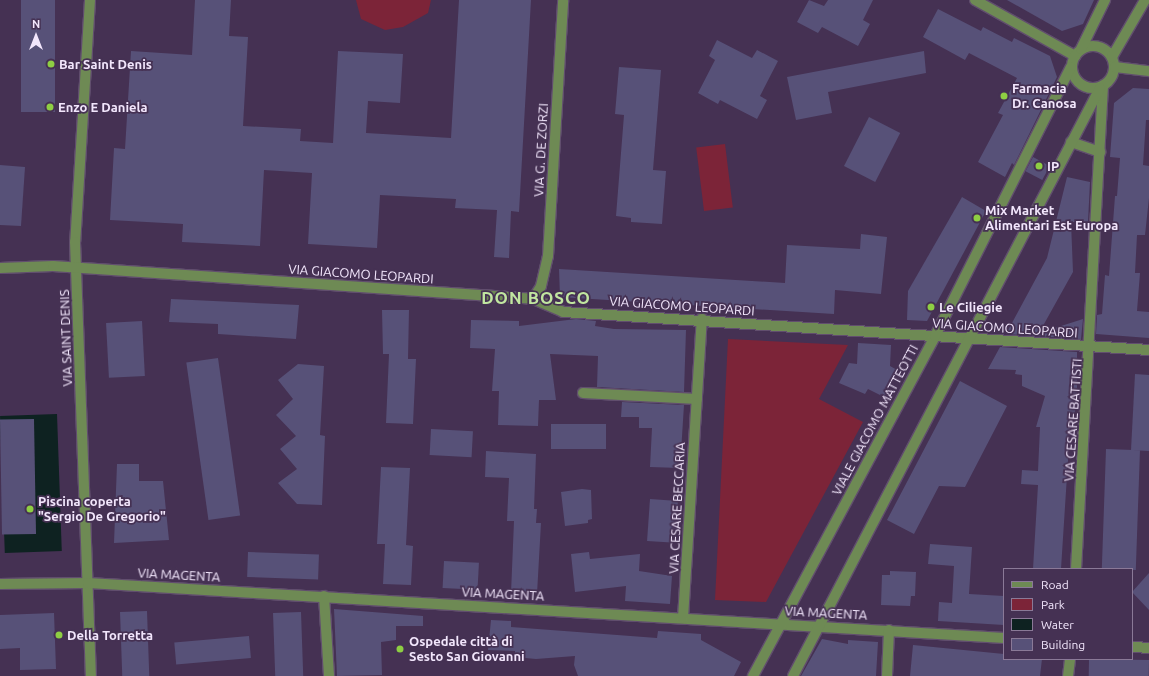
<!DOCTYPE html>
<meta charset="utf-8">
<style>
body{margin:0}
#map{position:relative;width:1149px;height:676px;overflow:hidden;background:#453153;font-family:Ubuntu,sans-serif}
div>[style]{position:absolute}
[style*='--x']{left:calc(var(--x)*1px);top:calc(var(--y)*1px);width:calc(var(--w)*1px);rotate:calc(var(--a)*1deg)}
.green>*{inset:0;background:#7c2438;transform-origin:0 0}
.water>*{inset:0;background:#0e2221;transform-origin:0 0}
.building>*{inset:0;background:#575178;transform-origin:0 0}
.roads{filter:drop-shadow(1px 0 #614e6e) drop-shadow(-1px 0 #614e6e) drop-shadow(0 1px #614e6e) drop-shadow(0 -1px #614e6e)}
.minor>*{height:10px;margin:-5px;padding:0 5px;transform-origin:5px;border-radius:5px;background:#6e8a54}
.minor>.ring{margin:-5px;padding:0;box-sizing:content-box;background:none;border:10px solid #6e8a54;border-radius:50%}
.dots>*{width:11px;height:11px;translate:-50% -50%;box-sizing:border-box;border:2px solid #453153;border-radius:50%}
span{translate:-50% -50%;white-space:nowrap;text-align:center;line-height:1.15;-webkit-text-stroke:3.5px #453153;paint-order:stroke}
.poi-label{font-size:13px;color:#f2e6fc;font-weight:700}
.left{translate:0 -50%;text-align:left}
.street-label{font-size:13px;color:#f2e6fc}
.district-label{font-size:17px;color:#c1e6a0;font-weight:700;letter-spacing:1px}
.legend{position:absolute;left:1003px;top:568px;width:130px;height:92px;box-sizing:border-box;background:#453153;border:1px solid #8a7997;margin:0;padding:5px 7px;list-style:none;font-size:12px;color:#f2e6fc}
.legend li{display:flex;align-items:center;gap:8px;height:20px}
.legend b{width:20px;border:1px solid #8a7997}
.north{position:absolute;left:16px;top:16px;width:40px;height:40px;-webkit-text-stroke:3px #453153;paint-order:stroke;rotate:0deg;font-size:11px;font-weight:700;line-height:16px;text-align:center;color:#f2e6fc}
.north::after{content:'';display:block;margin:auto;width:14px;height:18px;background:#f2e6fc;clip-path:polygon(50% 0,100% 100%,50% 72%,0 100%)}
</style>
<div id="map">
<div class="green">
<i style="clip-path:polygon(356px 0,431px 0,428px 13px,403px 27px,385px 30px,361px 19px)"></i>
<i style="left:725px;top:144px;width:64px;height:29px;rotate:83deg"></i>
<i style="clip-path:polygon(728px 339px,848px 345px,819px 399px,863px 422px,766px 602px,715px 600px)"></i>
</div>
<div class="water">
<i style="left:57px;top:414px;width:137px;height:57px;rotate:88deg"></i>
</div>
<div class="building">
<i style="left:21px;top:0;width:34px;height:112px"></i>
<i style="clip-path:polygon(195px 0,231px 0,229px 36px,248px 37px,243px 126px,301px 129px,300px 141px,333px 143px,338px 51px,403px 54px,400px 103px,368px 101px,366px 133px,451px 138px,459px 0,531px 0,519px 212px,511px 211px,509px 258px,494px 257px,497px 210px,455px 208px,456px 199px,380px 195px,377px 248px,308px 244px,312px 173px,264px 170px,260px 246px,182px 242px,183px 224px,110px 220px,114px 148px,125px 149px,131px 51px,192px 55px)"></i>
<i style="clip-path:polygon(809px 0,824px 6px,828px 0,873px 0,863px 20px,870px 24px,858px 46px,822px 27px,818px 33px,797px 22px)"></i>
<i style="clip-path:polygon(1007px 0,1094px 0,1083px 24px,1062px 31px)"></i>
<i style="clip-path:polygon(938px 9px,981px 31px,983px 27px,1012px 42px,1014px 38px,1050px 56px,1057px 77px,1014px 165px,1012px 163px,1005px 177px,978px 162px,1003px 115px,998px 113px,1017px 78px,969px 53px,965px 60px,923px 37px)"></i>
<i style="clip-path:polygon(717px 40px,752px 58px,757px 50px,778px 61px,760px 96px,767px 100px,757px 119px,720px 100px,718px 104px,698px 93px,715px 60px,709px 56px)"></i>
<i style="clip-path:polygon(924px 51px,926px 73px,828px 92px,832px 113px,796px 120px,787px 77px)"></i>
<i style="clip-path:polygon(619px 67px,661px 70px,653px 170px,666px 171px,662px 224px,631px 222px,631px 218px,616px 216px,624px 115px,615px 114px)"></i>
<i style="clip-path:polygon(1133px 88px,1149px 89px,1149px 120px,1146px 120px,1143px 165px,1149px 166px,1149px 198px,1145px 235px,1137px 235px,1135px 273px,1140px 273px,1137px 311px,1149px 312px,1149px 338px,1096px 334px,1097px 315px,1102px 314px,1105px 275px,1109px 276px,1115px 196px,1117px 196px,1120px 158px,1110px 157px,1114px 103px)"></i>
<i style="left:869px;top:117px;width:35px;height:55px;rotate:27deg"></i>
<i style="left:1033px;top:157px;width:19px;height:16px;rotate:28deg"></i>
<i style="clip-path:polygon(0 165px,25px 167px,21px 226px,0 225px)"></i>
<i style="clip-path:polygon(1067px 177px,1090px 182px,1088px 222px,1071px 222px,1073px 272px,1039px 333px,1083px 319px,1081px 339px,1006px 334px,1047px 258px)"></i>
<i style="clip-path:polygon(962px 197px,986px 211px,927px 321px,907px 320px,908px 291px)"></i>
<i style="clip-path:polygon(861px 234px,887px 237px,881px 294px,835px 290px,834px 314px,560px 297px,559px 269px,785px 283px,787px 245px,860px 249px)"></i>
<i style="clip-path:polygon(171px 299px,299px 305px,296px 339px,218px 334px,218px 324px,169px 322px)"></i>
<i style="clip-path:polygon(382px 310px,409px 310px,408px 359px,416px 359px,413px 424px,386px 423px,389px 354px,383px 354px)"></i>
<i style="clip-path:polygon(576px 319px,596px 321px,595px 326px,614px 329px,686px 330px,684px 392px,597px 387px,598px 356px,550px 354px,556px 400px,539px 400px,538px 426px,498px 425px,499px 391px,492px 391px,495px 349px,470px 348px,471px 320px,519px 321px,519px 326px)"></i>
<i style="left:142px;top:321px;width:55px;height:36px;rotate:87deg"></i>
<i style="clip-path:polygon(858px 343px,891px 345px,890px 366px,899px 371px,884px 397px,868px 389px,865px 394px,839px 383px,849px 363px,857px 364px)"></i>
<i style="clip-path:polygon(1000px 347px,1077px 352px,1077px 404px,1070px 429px,1061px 569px,1033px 569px,1038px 485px,1021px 484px,1022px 470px,1038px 471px,1040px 427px,1036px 427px,1045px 396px,1022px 386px,1022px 375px,1015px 374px,1016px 370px,988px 369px)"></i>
<i style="left:218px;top:358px;width:159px;height:32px;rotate:82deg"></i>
<i style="clip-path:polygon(298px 364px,324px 366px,320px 435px,325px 436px,322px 505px,297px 504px,278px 483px,297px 469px,280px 449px,296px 436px,276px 415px,293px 399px,278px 380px)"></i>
<i style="clip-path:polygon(1135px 374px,1149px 375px,1149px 451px,1131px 450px)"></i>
<i style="clip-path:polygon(960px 381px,1007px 406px,965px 487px,939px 486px,914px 534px,887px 520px)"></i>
<i style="clip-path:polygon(622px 402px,684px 405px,680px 468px,650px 467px,652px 428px,639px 428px,639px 417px,621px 417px)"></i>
<i style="left:34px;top:419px;width:115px;height:34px;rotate:89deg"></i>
<i style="left:551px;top:424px;width:55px;height:25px"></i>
<i style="left:431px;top:429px;width:42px;height:26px;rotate:3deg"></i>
<i style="left:1106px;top:449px;width:34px;height:120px;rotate:2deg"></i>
<i style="clip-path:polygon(486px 451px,536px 454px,534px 509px,537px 509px,536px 523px,541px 523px,537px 594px,511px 593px,514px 521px,507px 521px,509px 478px,485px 477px)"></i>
<i style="clip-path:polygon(117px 464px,139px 464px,139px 481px,163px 481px,169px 540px,114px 543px)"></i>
<i style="clip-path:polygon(381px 467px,410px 468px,406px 545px,413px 546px,411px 585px,383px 584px,385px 544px,377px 544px)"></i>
<i style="clip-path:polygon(582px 489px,591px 490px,592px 519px,588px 520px,588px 523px,565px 526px,561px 492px)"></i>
<i style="left:650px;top:499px;width:28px;height:42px;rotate:4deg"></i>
<i style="clip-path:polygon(930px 544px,972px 547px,969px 594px,1004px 596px,1004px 625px,938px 621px,939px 602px,952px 603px,954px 566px,928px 564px)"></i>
<i style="left:248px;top:552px;width:71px;height:25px;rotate:2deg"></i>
<i style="clip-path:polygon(589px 552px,590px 559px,640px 554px,639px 571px,672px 576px,670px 604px,625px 601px,626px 586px,575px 592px,571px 554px)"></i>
<i style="left:444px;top:561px;width:35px;height:27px;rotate:3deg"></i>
<i style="clip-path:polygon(890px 571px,916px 572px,915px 596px,911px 596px,910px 606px,881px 605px,882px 575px,890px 575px)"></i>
<i style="clip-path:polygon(1149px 573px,1149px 610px,1132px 592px)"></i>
<i style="clip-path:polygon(334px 609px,423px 616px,423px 626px,396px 626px,396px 640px,381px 642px,382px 675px,337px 676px)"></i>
<i style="left:147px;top:611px;width:65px;height:27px;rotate:88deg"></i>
<i style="left:301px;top:612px;width:64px;height:28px;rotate:88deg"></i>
<i style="clip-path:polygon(54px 613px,56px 669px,20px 670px,20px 648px,0 649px,0 615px)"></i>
<i style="clip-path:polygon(491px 620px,511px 621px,511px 627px,657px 638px,658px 631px,701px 634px,701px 640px,741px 662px,734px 676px,578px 676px,574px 665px,575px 656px,536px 659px,515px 657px,515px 651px,488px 650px)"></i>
<i style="left:249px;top:636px;width:22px;height:75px;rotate:85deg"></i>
<i style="clip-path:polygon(822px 639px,848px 644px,848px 640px,878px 642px,876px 676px,801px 676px)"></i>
<i style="clip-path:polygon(913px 645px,1004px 654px,1004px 659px,1042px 659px,1040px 676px,910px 676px)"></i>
<i style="left:1089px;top:659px;width:60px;height:17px;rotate:1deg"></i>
</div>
<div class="roads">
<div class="minor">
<i style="--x:90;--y:0;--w:242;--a:93.5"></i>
<i style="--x:75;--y:242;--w:434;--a:87.9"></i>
<i style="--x:975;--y:0;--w:115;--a:29.2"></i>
<i class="ring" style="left:1072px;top:46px;width:32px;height:32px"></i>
<i style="--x:1081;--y:49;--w:55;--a:-63.9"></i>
<i style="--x:1112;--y:57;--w:66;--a:-59.9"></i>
<i style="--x:1115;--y:67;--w:34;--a:7"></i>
<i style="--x:1071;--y:142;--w:31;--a:19"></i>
<i style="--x:0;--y:268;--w:53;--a:-2.2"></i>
<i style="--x:53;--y:266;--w:481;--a:3.9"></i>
<i style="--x:533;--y:299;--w:33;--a:23"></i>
<i style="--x:563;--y:312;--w:587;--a:3.71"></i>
<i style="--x:533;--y:299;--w:15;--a:-58"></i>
<i style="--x:541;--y:286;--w:31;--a:-77"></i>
<i style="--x:548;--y:256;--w:256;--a:-86.6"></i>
<i style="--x:583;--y:393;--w:114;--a:3"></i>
<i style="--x:1076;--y:569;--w:484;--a:-86.8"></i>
<i style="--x:0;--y:584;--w:88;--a:-0.7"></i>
<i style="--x:88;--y:583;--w:918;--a:3.44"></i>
<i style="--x:324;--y:596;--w:80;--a:86.4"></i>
<i style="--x:683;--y:618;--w:300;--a:-86.4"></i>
<i style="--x:1132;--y:647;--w:17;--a:3"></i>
<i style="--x:753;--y:676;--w:386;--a:-61.8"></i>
<i style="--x:935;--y:336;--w:301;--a:-63.2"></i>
<i style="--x:793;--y:676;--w:663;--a:-62.43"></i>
<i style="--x:887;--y:676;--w:46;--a:-87.5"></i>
<i style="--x:1068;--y:676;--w:17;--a:-83"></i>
</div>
</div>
<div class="dots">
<i style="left:51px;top:64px;background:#8ece43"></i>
<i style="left:1004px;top:96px;background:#8ece43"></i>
<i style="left:50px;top:107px;background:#8ece43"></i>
<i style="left:1039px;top:166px;background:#8ece43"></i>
<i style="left:977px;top:218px;background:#8ece43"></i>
<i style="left:931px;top:307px;background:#8ece43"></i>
<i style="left:30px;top:509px;background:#8ece43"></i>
<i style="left:59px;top:635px;background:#8ece43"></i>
<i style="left:400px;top:649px;background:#8ece43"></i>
</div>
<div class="poi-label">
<span class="left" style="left:59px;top:64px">Bar Saint Denis</span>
<span class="left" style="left:1012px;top:96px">Farmacia<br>Dr. Canosa</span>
<span class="left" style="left:58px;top:107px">Enzo E Daniela</span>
<span class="left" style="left:1047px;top:166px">IP</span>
<span class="left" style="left:985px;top:218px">Mix Market<br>Alimentari Est Europa</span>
<span class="left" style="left:939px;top:307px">Le Ciliegie</span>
<span class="left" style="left:38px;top:509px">Piscina coperta<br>"Sergio De Gregorio"</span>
<span class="left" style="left:67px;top:635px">Della Torretta</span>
<span class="left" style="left:409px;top:649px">Ospedale città di<br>Sesto San Giovanni</span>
</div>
<div class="street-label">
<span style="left:541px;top:150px;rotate:-87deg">VIA G. DE ZORZI</span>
<span style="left:361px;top:274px;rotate:4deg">VIA GIACOMO LEOPARDI</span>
<span style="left:682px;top:306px;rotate:4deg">VIA GIACOMO LEOPARDI</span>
<span style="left:1005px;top:328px;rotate:4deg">VIA GIACOMO LEOPARDI</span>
<span style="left:66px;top:338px;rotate:-92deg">VIA SAINT DENIS</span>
<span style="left:875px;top:420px;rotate:-62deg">VIALE GIACOMO MATTEOTTI</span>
<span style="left:1073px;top:420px;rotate:-86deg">VIA CESARE BATTISTI</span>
<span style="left:677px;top:508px;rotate:-87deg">VIA CESARE BECCARIA</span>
<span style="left:179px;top:575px;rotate:3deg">VIA MAGENTA</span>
<span style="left:503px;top:594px;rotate:3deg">VIA MAGENTA</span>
<span style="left:826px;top:613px;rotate:3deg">VIA MAGENTA</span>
</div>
<div class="district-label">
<span style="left:536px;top:298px">DON BOSCO</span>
</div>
<ul class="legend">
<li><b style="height:5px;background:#6e8a54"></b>Road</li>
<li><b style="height:11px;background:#7c2438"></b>Park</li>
<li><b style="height:11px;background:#0e2221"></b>Water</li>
<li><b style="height:11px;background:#575178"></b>Building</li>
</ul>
<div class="north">N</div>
</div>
